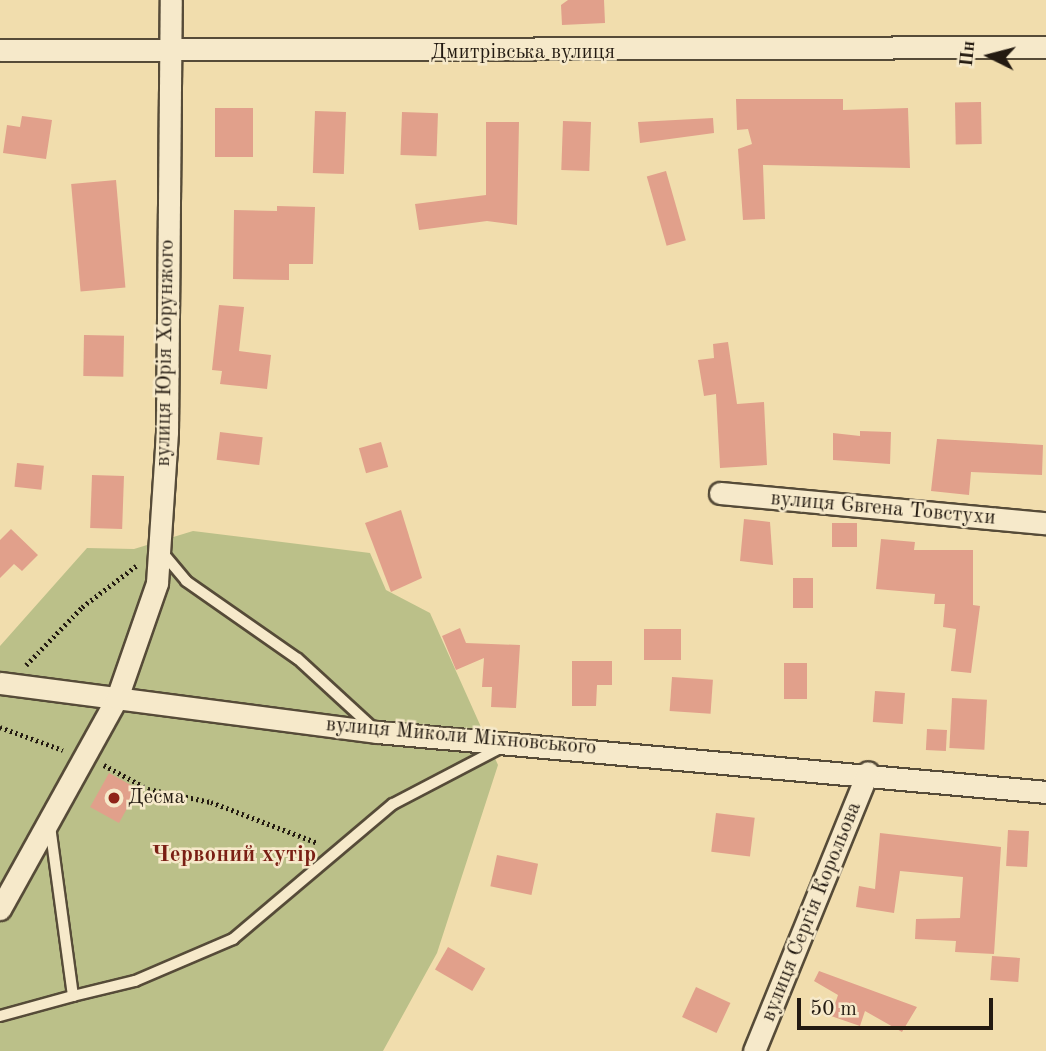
<!DOCTYPE html>
<meta charset="utf-8">
<style>
body{margin:0}
#map{position:relative;width:1046px;height:1051px;overflow:hidden;background:#f1ddad;font-family:"Old Standard TT",serif}
div>[style]{position:absolute}
[style*='--x']{left:calc(var(--x)*1px);top:calc(var(--y)*1px);width:calc(var(--w)*1px);rotate:calc(var(--a)*1deg)}
.green>*{inset:0;background:#bbc089}
.building>*{inset:0;background:#e1a08b;transform-origin:0 0}
.path>*{height:4.5px;margin-top:-2.25px;transform-origin:0;background:repeating-linear-gradient(90deg,#231a11 0 2px,transparent 0 5.5px)}
.roads{filter:drop-shadow(2px 0 #564b38) drop-shadow(-2px 0 #564b38) drop-shadow(0 2px #564b38) drop-shadow(0 -2px #564b38)}
.lane>*{height:10px;margin:-5px;padding:0 5px;transform-origin:5px;border-radius:5px;background:#f6e9ca}
.street>*{height:21px;margin:-10.5px;padding:0 10.5px;transform-origin:10.5px;border-radius:10.5px;background:#f6e9ca}
.dots>*{width:19px;height:19px;translate:-50% -50%;box-sizing:border-box;border:4px solid #f6e9ca;border-radius:50%}
span{translate:-50% -50%;white-space:nowrap;text-align:center;line-height:1.15;-webkit-text-stroke:5px #f6e9ca;paint-order:stroke}
.street-label{font-size:21px;color:#231a11}
.poi-label{font-size:21px;color:#231a11}
.left{translate:0 -50%;text-align:left}
.neighbourhood-label{font-size:23px;color:#7a1f14;font-weight:700}
.north{position:absolute;left:955px;top:21px;width:70px;height:70px;-webkit-text-stroke:5px #f6e9ca;paint-order:stroke;rotate:276deg;font-size:19px;font-weight:700;line-height:28px;text-align:center;color:#231a11}
.north::after{content:'';display:block;margin:auto;width:24px;height:32px;background:#231a11;clip-path:polygon(50% 0,100% 100%,50% 72%,0 100%)}
.scale{position:absolute;left:797px;top:998px;width:196px;height:32px;box-sizing:border-box;border:4px solid #231a11;border-top:0;padding-left:9px;font-size:21px;line-height:24px;white-space:nowrap;color:#231a11;-webkit-text-stroke:5px #f6e9ca;paint-order:stroke}
</style>
<div id="map">
<div class="green">
<i style="clip-path:polygon(193px 531px,370px 553px,386px 590px,430px 613px,498px 765px,437px 953px,383px 1051px,0 1051px,0 646px,87px 548px,134px 549px)"></i>
</div>
<div class="building">
<i style="clip-path:polygon(568px 0,604px 0,605px 23px,562px 25px,561px 5px)"></i>
<i style="clip-path:polygon(736px 99px,843px 99px,843px 110px,908px 108px,910px 168px,763px 165px,765px 219px,743px 220px,738px 149px,752px 144px,748px 129px,737px 130px)"></i>
<i style="left:981px;top:102px;width:42px;height:26px;rotate:89deg"></i>
<i style="left:215px;top:108px;width:38px;height:49px"></i>
<i style="left:315px;top:111px;width:31px;height:62px;rotate:2deg"></i>
<i style="left:402px;top:112px;width:36px;height:43px;rotate:2deg"></i>
<i style="clip-path:polygon(22px 116px,52px 120px,46px 159px,3px 153px,7px 125px,20px 127px)"></i>
<i style="clip-path:polygon(713px 118px,714px 133px,640px 143px,638px 122px)"></i>
<i style="left:563px;top:121px;width:28px;height:49px;rotate:2deg"></i>
<i style="clip-path:polygon(486px 122px,519px 122px,517px 225px,487px 221px,419px 230px,415px 204px,486px 195px)"></i>
<i style="left:666px;top:171px;width:72px;height:20px;rotate:74deg"></i>
<i style="left:116px;top:180px;width:108px;height:45px;rotate:85deg"></i>
<i style="clip-path:polygon(277px 206px,315px 207px,313px 264px,289px 264px,289px 280px,233px 279px,234px 210px,277px 211px)"></i>
<i style="clip-path:polygon(219px 305px,244px 307px,239px 351px,271px 355px,267px 389px,220px 384px,222px 371px,212px 370px)"></i>
<i style="left:84px;top:335px;width:40px;height:41px;rotate:1deg"></i>
<i style="clip-path:polygon(728px 342px,737px 404px,764px 402px,767px 465px,720px 468px,716px 394px,704px 396px,698px 360px,714px 358px,713px 344px)"></i>
<i style="clip-path:polygon(860px 431px,891px 432px,890px 464px,833px 460px,833px 433px,860px 436px)"></i>
<i style="left:220px;top:432px;width:43px;height:28px;rotate:7deg"></i>
<i style="clip-path:polygon(937px 439px,1043px 445px,1042px 475px,971px 472px,969px 495px,931px 491px)"></i>
<i style="left:381px;top:442px;width:26px;height:23px;rotate:74deg"></i>
<i style="left:17px;top:463px;width:27px;height:24px;rotate:6deg"></i>
<i style="left:92px;top:475px;width:32px;height:53px;rotate:2deg"></i>
<i style="clip-path:polygon(401px 510px,422px 578px,391px 592px,365px 523px)"></i>
<i style="clip-path:polygon(744px 519px,770px 522px,773px 565px,740px 561px)"></i>
<i style="left:832px;top:523px;width:25px;height:24px"></i>
<i style="clip-path:polygon(11px 529px,38px 555px,22px 571px,14px 564px,0 578px,0 540px)"></i>
<i style="clip-path:polygon(881px 539px,915px 542px,914px 550px,973px 550px,973px 605px,980px 606px,971px 673px,951px 671px,956px 629px,943px 627px,945px 604px,934px 604px,935px 594px,876px 589px)"></i>
<i style="left:793px;top:578px;width:20px;height:30px"></i>
<i style="clip-path:polygon(460px 628px,466px 643px,520px 645px,516px 708px,491px 707px,492px 687px,482px 687px,484px 658px,456px 670px,442px 636px)"></i>
<i style="left:644px;top:629px;width:37px;height:31px"></i>
<i style="clip-path:polygon(572px 661px,612px 661px,612px 685px,597px 685px,596px 706px,572px 706px)"></i>
<i style="left:784px;top:663px;width:23px;height:36px"></i>
<i style="left:672px;top:677px;width:41px;height:34px;rotate:4deg"></i>
<i style="left:875px;top:691px;width:30px;height:31px;rotate:4deg"></i>
<i style="left:952px;top:698px;width:35px;height:50px;rotate:3deg"></i>
<i style="left:927px;top:729px;width:20px;height:21px;rotate:3deg"></i>
<i style="left:109px;top:773px;width:33px;height:39px;rotate:29deg"></i>
<i style="left:716px;top:813px;width:39px;height:39px;rotate:7deg"></i>
<i style="left:1008px;top:830px;width:21px;height:36px;rotate:3deg"></i>
<i style="clip-path:polygon(880px 833px,1001px 847px,994px 954px,955px 952px,956px 941px,915px 939px,916px 919px,960px 918px,963px 877px,900px 871px,894px 913px,856px 907px,859px 886px,875px 889px)"></i>
<i style="left:497px;top:855px;width:42px;height:32px;rotate:12deg"></i>
<i style="left:448px;top:947px;width:43px;height:26px;rotate:30deg"></i>
<i style="left:992px;top:956px;width:28px;height:24px;rotate:4deg"></i>
<i style="clip-path:polygon(819px 971px,917px 1007px,902px 1032px,865px 1011px,860px 1026px,831px 1016px,838px 995px,814px 981px)"></i>
<i style="left:696px;top:987px;width:38px;height:33px;rotate:25deg"></i>
</div>
<div class="path">
<i style="--x:26;--y:665;--w:81;--a:-46"></i>
<i style="--x:82;--y:607;--w:68;--a:-37.2"></i>
<i style="--x:0;--y:727;--w:67;--a:20.1"></i>
<i style="--x:104;--y:765;--w:50;--a:28.6"></i>
<i style="--x:148;--y:789;--w:64;--a:11.7"></i>
<i style="--x:211;--y:802;--w:115;--a:21"></i>
</div>
<div class="roads">
<div class="lane">
<i style="--x:162;--y:552;--w:38;--a:50"></i>
<i style="--x:186;--y:581;--w:136;--a:34.9"></i>
<i style="--x:298;--y:659;--w:102;--a:42.6"></i>
<i style="--x:73;--y:996;--w:64;--a:-13.6"></i>
<i style="--x:135;--y:981;--w:107;--a:-23.2"></i>
<i style="--x:233;--y:939;--w:209;--a:-40.2"></i>
<i style="--x:393;--y:804;--w:127;--a:-27.6"></i>
<i style="--x:0;--y:1016;--w:76;--a:-15.3"></i>
<i style="--x:73;--y:996;--w:173;--a:-97.7"></i>
</div>
<div class="street">
<i style="--x:0;--y:50;--w:1046;--a:-0.16"></i>
<i style="--x:720;--y:493;--w:327;--a:5.3"></i>
<i style="--x:0;--y:683;--w:380;--a:7.4"></i>
<i style="--x:377;--y:732;--w:672;--a:5.12"></i>
<i style="--x:0;--y:909;--w:241;--a:-61"></i>
<i style="--x:117;--y:698;--w:122;--a:-70.8"></i>
<i style="--x:157;--y:583;--w:151;--a:-86.2"></i>
<i style="--x:167;--y:432;--w:432;--a:-89.5"></i>
<i style="--x:754;--y:1051;--w:301;--a:-67.8"></i>
</div>
</div>
<div class="dots">
<i style="left:114px;top:798px;background:#8f2418"></i>
</div>
<div class="street-label">
<span style="left:523px;top:53px">Дмитрівська вулиця</span>
<span style="left:166px;top:353px;rotate:-89deg">вулиця Юрія Хорунжого</span>
<span style="left:883px;top:509px;rotate:5deg">вулиця Євгена Товстухи</span>
<span style="left:461px;top:737px;rotate:5deg">вулиця Миколи Міхновського</span>
<span style="left:812px;top:912px;rotate:-68deg">вулиця Сергія Корольова</span>
</div>
<div class="poi-label">
<span class="left" style="left:128px;top:798px">Десма</span>
</div>
<div class="neighbourhood-label">
<span style="left:234px;top:855px">Червоний хутір</span>
</div>
<div class="north">Пн</div>
<div class="scale">50 m</div>
</div>
